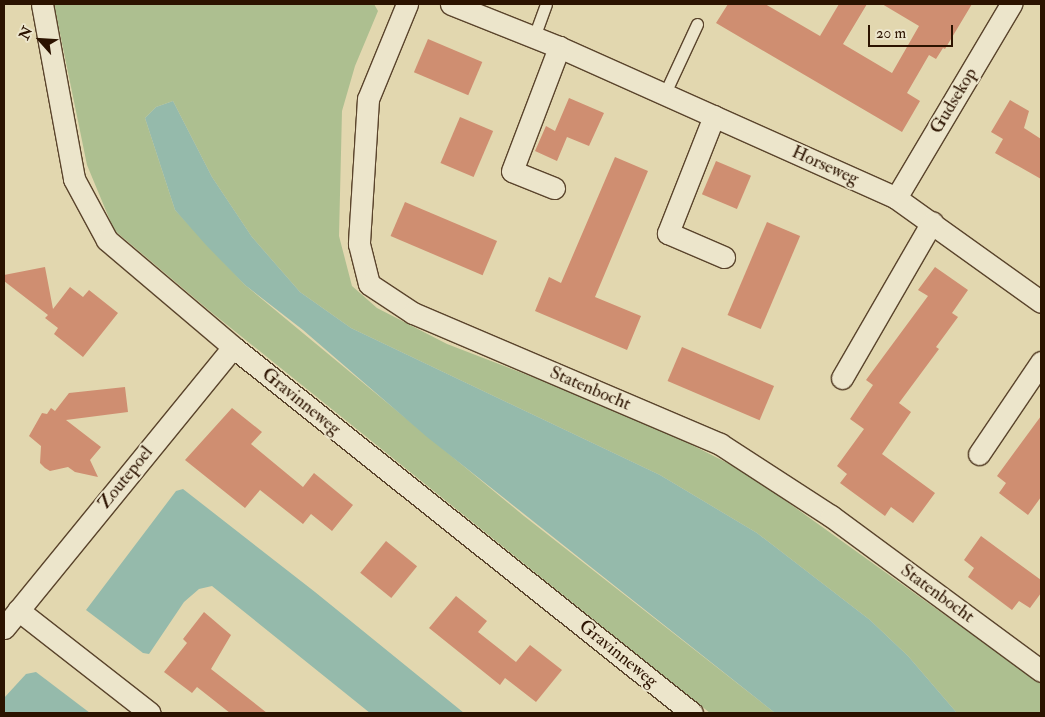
<!DOCTYPE html>
<style>
body{margin:0}
#map{position:relative;width:1045px;height:717px;overflow:hidden;background:#e2d7af;font-family:"IM FELL Double Pica",serif}
div>[style]{position:absolute}
[style*='--x']{left:calc(var(--x)*1px);top:calc(var(--y)*1px);width:calc(var(--w)*1px);rotate:calc(var(--a)*1deg)}
.green>*{inset:0;background:#adbf90}
.water>*{inset:0;background:#95baab}
.building>*{inset:0;background:#cf8e71;transform-origin:0 0}
.roads{filter:drop-shadow(1px 0 #5a442c) drop-shadow(-1px 0 #5a442c) drop-shadow(0 1px #5a442c) drop-shadow(0 -1px #5a442c)}
.lane>*{height:11px;margin:-5.5px;padding:0 5.5px;transform-origin:5.5px;border-radius:5.5px;background:#ece5cb}
.street>*{height:21px;margin:-10.5px;padding:0 10.5px;transform-origin:10.5px;border-radius:10.5px;background:#ece5cb}
span{translate:-50% -50%;white-space:nowrap;text-align:center;line-height:1.15;-webkit-text-stroke:4px #ece5cb;paint-order:stroke}
.street-label{font-size:18px;color:#2c1300}
.frame{position:absolute;inset:0;border:5px solid #2c1300;pointer-events:none}
.north{position:absolute;left:15px;top:15px;width:50px;height:50px;-webkit-text-stroke:4px #ece5cb;paint-order:stroke;rotate:296deg;font-size:14px;font-weight:700;line-height:20px;text-align:center;color:#2c1300}
.north::after{content:'';display:block;margin:auto;width:18px;height:22px;background:#2c1300;clip-path:polygon(50% 0,100% 100%,50% 72%,0 100%)}
.scale{position:absolute;left:868px;top:25px;width:85px;height:22px;box-sizing:border-box;border:2px solid #2c1300;border-top:0;padding-left:6px;font-size:15px;line-height:18px;white-space:nowrap;color:#2c1300;-webkit-text-stroke:4px #ece5cb;paint-order:stroke}
</style>
<div id="map">
<div class="green">
<i style="clip-path:polygon(54px 4px,374px 4px,378px 11px,355px 66px,342px 111px,339px 236px,352px 286px,377px 308px,447px 344px,639px 418px,747px 473px,1041px 684px,1041px 713px,957px 713px,908px 656px,870px 620px,757px 533px,660px 475px,351px 328px,300px 292px,252px 237px,212px 177px,173px 101px,156px 107px,145px 118px,175px 210px,245px 285px,524px 516px,775px 713px,710px 713px,211px 312px,114px 230px,87px 165px)"></i>
</div>
<div class="water">
<i style="clip-path:polygon(173px 101px,212px 177px,252px 237px,300px 292px,351px 328px,660px 475px,757px 533px,870px 620px,908px 656px,957px 713px,775px 713px,427px 437px,303px 330px,245px 285px,206px 245px,175px 210px,145px 118px,156px 107px)"></i>
<i style="clip-path:polygon(183px 489px,315px 592px,464px 713px,370px 713px,212px 586px,199px 589px,184px 602px,149px 654px,143px 653px,86px 610px,176px 491px)"></i>
<i style="clip-path:polygon(36px 672px,90px 713px,4px 713px,4px 698px,26px 674px)"></i>
</div>
<div class="building">
<i style="clip-path:polygon(728px 4px,765px 4px,820px 36px,839px 4px,867px 4px,843px 44px,892px 73px,919px 26px,882px 4px,972px 4px,945px 49px,943px 48px,936px 59px,929px 55px,907px 93px,920px 101px,902px 132px,716px 23px)"></i>
<i style="left:428px;top:39px;width:59px;height:36px;rotate:23deg"></i>
<i style="clip-path:polygon(569px 98px,604px 113px,589px 146px,567px 137px,557px 161px,535px 151px,546px 126px,555px 131px)"></i>
<i style="clip-path:polygon(1010px 100px,1029px 111px,1024px 128px,1041px 139px,1041px 179px,995px 153px,1003px 139px,991px 132px)"></i>
<i style="left:460px;top:117px;width:36px;height:50px;rotate:23deg"></i>
<i style="clip-path:polygon(615px 157px,648px 171px,595px 297px,641px 316px,627px 350px,535px 311px,549px 277px,561px 283px)"></i>
<i style="left:716px;top:161px;width:38px;height:36px;rotate:23deg"></i>
<i style="left:405px;top:202px;width:100px;height:37px;rotate:23deg"></i>
<i style="left:767px;top:222px;width:36px;height:101px;rotate:23deg"></i>
<i style="clip-path:polygon(45px 267px,53px 309px,70px 287px,83px 297px,89px 290px,118px 313px,83px 357px,54px 334px,58px 328px,45px 318px,48px 315px,4px 281px,4px 275px)"></i>
<i style="clip-path:polygon(935px 267px,968px 290px,952px 313px,958px 317px,936px 347px,939px 349px,899px 403px,911px 412px,882px 454px,935px 493px,913px 523px,891px 507px,885px 516px,840px 483px,847px 474px,837px 466px,864px 429px,850px 419px,873px 385px,866px 380px,928px 296px,918px 290px)"></i>
<i style="left:682px;top:347px;width:100px;height:37px;rotate:23deg"></i>
<i style="clip-path:polygon(125px 387px,128px 412px,66px 420px,101px 447px,90px 460px,98px 477px,75px 472px,68px 467px,50px 471px,45px 468px,40px 463px,41px 446px,29px 436px,42px 413px,47px 414px,51px 408px,55px 411px,69px 393px)"></i>
<i style="clip-path:polygon(232px 408px,262px 432px,251px 444px,303px 487px,314px 473px,353px 505px,332px 531px,311px 514px,303px 524px,260px 490px,245px 508px,185px 460px)"></i>
<i style="clip-path:polygon(1041px 416px,1041px 497px,1028px 515px,999px 493px,1006px 483px,997px 476px)"></i>
<i style="clip-path:polygon(981px 536px,1041px 580px,1041px 593px,1030px 608px,1019px 601px,1012px 610px,968px 577px,974px 568px,964px 560px)"></i>
<i style="left:386px;top:541px;width:40px;height:41px;rotate:39deg"></i>
<i style="clip-path:polygon(456px 596px,487px 621px,478px 632px,516px 662px,530px 645px,562px 670px,536px 702px,505px 678px,500px 685px,429px 628px)"></i>
<i style="clip-path:polygon(204px 612px,231px 635px,211px 669px,267px 713px,230px 713px,197px 687px,192px 693px,164px 672px,187px 643px,183px 639px)"></i>
</div>
<div class="roads">
<div class="lane">
<i style="--x:534;--y:37;--w:35;--a:-70"></i>
<i style="--x:665;--y:93;--w:76;--a:-65.1"></i>
</div>
<div class="street">
<i style="--x:42;--y:4;--w:178;--a:79.6"></i>
<i style="--x:74;--y:179;--w:69;--a:61.6"></i>
<i style="--x:107;--y:240;--w:165;--a:40.3"></i>
<i style="--x:233;--y:347;--w:587;--a:38.57"></i>
<i style="--x:407;--y:4;--w:103;--a:112.3"></i>
<i style="--x:368;--y:99;--w:145;--a:93.6"></i>
<i style="--x:359;--y:244;--w:41;--a:76"></i>
<i style="--x:369;--y:284;--w:53;--a:33.4"></i>
<i style="--x:413;--y:313;--w:334;--a:23.1"></i>
<i style="--x:720;--y:444;--w:132;--a:33"></i>
<i style="--x:831;--y:516;--w:261;--a:36.4"></i>
<i style="--x:451;--y:4;--w:116;--a:21.7"></i>
<i style="--x:559;--y:47;--w:369;--a:24.1"></i>
<i style="--x:896;--y:198;--w:178;--a:35.6"></i>
<i style="--x:714;--y:116;--w:126;--a:111.5"></i>
<i style="--x:668;--y:233;--w:61;--a:23.2"></i>
<i style="--x:554;--y:188;--w:45;--a:-158"></i>
<i style="--x:512;--y:171;--w:133;--a:-69.2"></i>
<i style="--x:896;--y:198;--w:226;--a:-59.3"></i>
<i style="--x:842;--y:378;--w:180;--a:-60"></i>
<i style="--x:979;--y:454;--w:111;--a:-56"></i>
<i style="--x:18;--y:610;--w:167;--a:38"></i>
<i style="--x:4;--y:628;--w:362;--a:-50.8"></i>
</div>
</div>
<div class="street-label">
<span style="left:954px;top:101px;rotate:-59deg">Gudsekop</span>
<span style="left:825px;top:166px;rotate:24deg">Horseweg</span>
<span style="left:590px;top:389px;rotate:23deg">Statenbocht</span>
<span style="left:301px;top:402px;rotate:39deg">Gravinneweg</span>
<span style="left:126px;top:478px;rotate:-51deg">Zoutepoel</span>
<span style="left:937px;top:594px;rotate:36deg">Statenbocht</span>
<span style="left:618px;top:654px;rotate:39deg">Gravinneweg</span>
</div>
<div class="frame"></div>
<div class="north">N</div>
<div class="scale">20 m</div>
</div>
